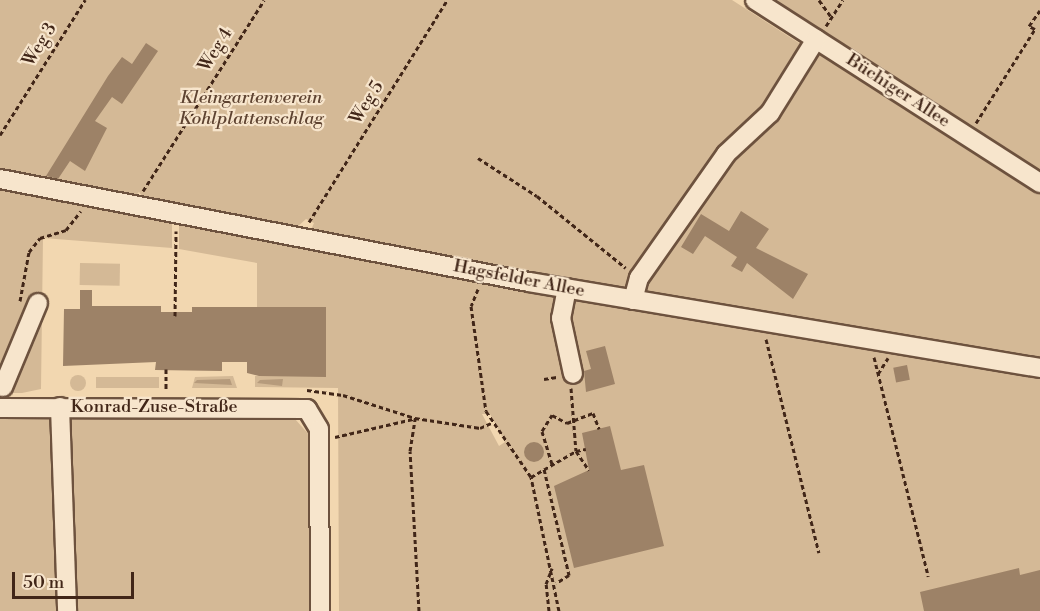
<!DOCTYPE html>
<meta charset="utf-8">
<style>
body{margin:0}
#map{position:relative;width:1040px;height:611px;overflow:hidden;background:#f2d7b0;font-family:"Libre Bodoni",serif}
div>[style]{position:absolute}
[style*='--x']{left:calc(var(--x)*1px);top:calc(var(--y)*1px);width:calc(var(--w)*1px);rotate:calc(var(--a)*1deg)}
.green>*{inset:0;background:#d4b996;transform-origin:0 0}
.round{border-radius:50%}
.water>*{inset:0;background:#b69b7c}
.building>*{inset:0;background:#9d8267;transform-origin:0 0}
.path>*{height:3px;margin-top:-1.5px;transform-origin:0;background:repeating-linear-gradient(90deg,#412618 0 4.5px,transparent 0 7.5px)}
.roads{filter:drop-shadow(2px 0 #6d523e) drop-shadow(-2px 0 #6d523e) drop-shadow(0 2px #6d523e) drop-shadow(0 -2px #6d523e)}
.minor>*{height:18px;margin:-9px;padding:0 9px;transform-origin:9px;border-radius:9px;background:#f7e5cc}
span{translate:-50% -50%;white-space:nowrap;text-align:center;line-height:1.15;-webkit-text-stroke:4.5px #f7e5cc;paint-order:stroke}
.street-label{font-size:18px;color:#412618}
.park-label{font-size:18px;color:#5e4331;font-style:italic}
.scale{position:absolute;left:12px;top:572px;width:122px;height:27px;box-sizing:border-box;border:3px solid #412618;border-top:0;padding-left:8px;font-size:18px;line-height:21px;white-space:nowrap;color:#412618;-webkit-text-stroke:4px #f7e5cc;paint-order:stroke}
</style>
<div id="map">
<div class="green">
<i style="clip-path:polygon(evenodd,0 0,732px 0,802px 45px,821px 30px,775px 0,1040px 0,1040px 611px,339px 611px,338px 388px,255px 387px,255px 376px,326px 376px,326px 307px,257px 307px,257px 263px,179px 249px,179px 225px,303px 249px,314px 223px,306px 219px,296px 228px,145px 200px,139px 192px,134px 197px,0 173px,0 0,482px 414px,490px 414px,505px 442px,499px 446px,482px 414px)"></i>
<i style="clip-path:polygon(0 187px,172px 223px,172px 248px,43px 238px,41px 389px,22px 393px,0 393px)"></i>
<i style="left:80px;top:263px;width:40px;height:22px;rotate:1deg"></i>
<i class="round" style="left:70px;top:375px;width:16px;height:16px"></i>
<i style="clip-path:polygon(233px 376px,237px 388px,192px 388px,195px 377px)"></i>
<i style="left:96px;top:377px;width:63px;height:11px"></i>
<i style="clip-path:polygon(0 414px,295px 419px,311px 437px,313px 611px,0 611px)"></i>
</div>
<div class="water">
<i style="clip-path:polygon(230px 379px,232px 385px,194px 383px,197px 380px)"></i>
<i style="clip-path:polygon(283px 379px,282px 386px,257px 383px,260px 380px)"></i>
</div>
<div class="building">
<i style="clip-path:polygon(146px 43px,158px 51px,122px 104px,112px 97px,95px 121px,107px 128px,85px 171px,70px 161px,58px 179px,46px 176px,108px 76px,122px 57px,132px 64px)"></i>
<i style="clip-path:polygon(741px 211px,769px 229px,756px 248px,808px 274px,793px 299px,747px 263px,742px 272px,731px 266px,737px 257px,705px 236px,693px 254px,681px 247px,701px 214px,729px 231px)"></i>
<i style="clip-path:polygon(80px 290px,92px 290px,92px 306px,161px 306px,161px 312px,192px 312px,192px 307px,326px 307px,326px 377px,259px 376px,247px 373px,247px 362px,222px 362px,222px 371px,155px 370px,156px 362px,63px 366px,64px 309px,80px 309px)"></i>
<i style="clip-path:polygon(605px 346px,615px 384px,586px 392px,584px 371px,591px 369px,586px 351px)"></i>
<i style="left:907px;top:365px;width:15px;height:14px;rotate:79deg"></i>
<i style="clip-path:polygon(610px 426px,621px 470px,644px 465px,664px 546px,574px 568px,554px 486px,589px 470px,582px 433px)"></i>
<i class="round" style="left:524px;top:442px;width:20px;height:20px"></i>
<i style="clip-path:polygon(1019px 568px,1020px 575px,1040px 570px,1040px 611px,924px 611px,920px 592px)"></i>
</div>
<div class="path">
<i style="--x:819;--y:0;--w:22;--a:54"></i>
<i style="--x:826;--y:26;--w:31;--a:-57"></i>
<i style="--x:976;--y:123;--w:111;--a:-57.9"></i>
<i style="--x:1035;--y:29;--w:7;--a:-153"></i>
<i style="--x:1029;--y:26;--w:19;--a:-55"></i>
<i style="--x:0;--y:135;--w:160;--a:-57.8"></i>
<i style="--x:478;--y:158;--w:70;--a:32.8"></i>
<i style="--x:537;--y:196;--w:114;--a:39"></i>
<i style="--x:143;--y:191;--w:226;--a:-57.6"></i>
<i style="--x:309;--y:222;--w:261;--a:-58.1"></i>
<i style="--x:478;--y:289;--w:18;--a:112"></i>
<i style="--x:471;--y:306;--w:106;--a:81.9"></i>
<i style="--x:486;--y:411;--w:80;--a:55.7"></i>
<i style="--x:20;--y:301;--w:50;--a:-79.6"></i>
<i style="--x:29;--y:252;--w:18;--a:-52"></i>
<i style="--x:40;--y:238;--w:27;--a:-17"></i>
<i style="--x:66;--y:230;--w:24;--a:-52"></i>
<i style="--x:175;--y:316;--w:85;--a:-89.3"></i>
<i style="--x:766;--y:339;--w:220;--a:76.1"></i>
<i style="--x:874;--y:357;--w:226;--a:76.1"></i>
<i style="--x:166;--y:369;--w:22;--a:90"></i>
<i style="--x:878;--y:374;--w:19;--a:-58"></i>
<i style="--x:544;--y:379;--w:13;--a:-9"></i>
<i style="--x:571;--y:388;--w:63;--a:85.5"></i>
<i style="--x:576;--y:451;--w:10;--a:-11"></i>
<i style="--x:307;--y:390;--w:36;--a:8"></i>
<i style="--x:343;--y:395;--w:76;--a:17.7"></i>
<i style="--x:335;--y:437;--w:80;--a:-13"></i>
<i style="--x:552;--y:464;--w:34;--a:-107"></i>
<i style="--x:542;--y:431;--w:19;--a:-58"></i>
<i style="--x:552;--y:415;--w:17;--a:28"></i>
<i style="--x:567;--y:423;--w:28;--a:-21"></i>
<i style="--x:593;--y:413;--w:17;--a:69"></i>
<i style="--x:544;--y:469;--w:109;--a:76.7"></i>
<i style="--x:569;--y:575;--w:15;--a:148"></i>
<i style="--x:419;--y:611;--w:160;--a:-93.2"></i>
<i style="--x:410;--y:451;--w:33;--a:-81"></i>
<i style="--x:415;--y:418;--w:66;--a:8.7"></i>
<i style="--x:480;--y:428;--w:12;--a:-24"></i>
<i style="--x:549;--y:611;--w:27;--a:-96"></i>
<i style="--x:546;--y:584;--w:17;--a:-69"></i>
<i style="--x:559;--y:611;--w:137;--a:-101.8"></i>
<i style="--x:531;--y:477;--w:52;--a:-30"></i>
<i style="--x:576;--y:451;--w:23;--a:56"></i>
</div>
<div class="roads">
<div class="minor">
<i style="--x:755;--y:0;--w:339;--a:32.7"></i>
<i style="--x:0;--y:179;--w:539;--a:11.02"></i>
<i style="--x:529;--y:282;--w:518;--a:9.55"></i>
<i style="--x:567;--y:288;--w:31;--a:101"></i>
<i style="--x:561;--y:318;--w:57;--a:77.9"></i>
<i style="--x:633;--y:300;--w:23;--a:-75"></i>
<i style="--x:639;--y:278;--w:151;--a:-54.9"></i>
<i style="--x:726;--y:154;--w:60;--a:-43"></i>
<i style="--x:770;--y:113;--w:87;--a:-58.1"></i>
<i style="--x:3;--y:387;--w:91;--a:-67.4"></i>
<i style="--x:60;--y:407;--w:204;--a:88"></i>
<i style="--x:0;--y:408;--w:307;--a:0.2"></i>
<i style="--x:307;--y:409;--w:23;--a:59"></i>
<i style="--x:319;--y:429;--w:182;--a:89.7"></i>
</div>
</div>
<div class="street-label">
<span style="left:40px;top:45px;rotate:-58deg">Weg 3</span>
<span style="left:216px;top:50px;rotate:-58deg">Weg 4</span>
<span style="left:898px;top:91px;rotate:33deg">Büchiger Allee</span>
<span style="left:367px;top:103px;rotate:-58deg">Weg 5</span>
<span style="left:519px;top:279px;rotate:11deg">Hagsfelder Allee</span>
<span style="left:154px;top:407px">Konrad-Zuse-Straße</span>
</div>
<div class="park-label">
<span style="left:251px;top:109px">Kleingartenverein<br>Kohlplattenschlag</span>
</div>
<div class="scale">50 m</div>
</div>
